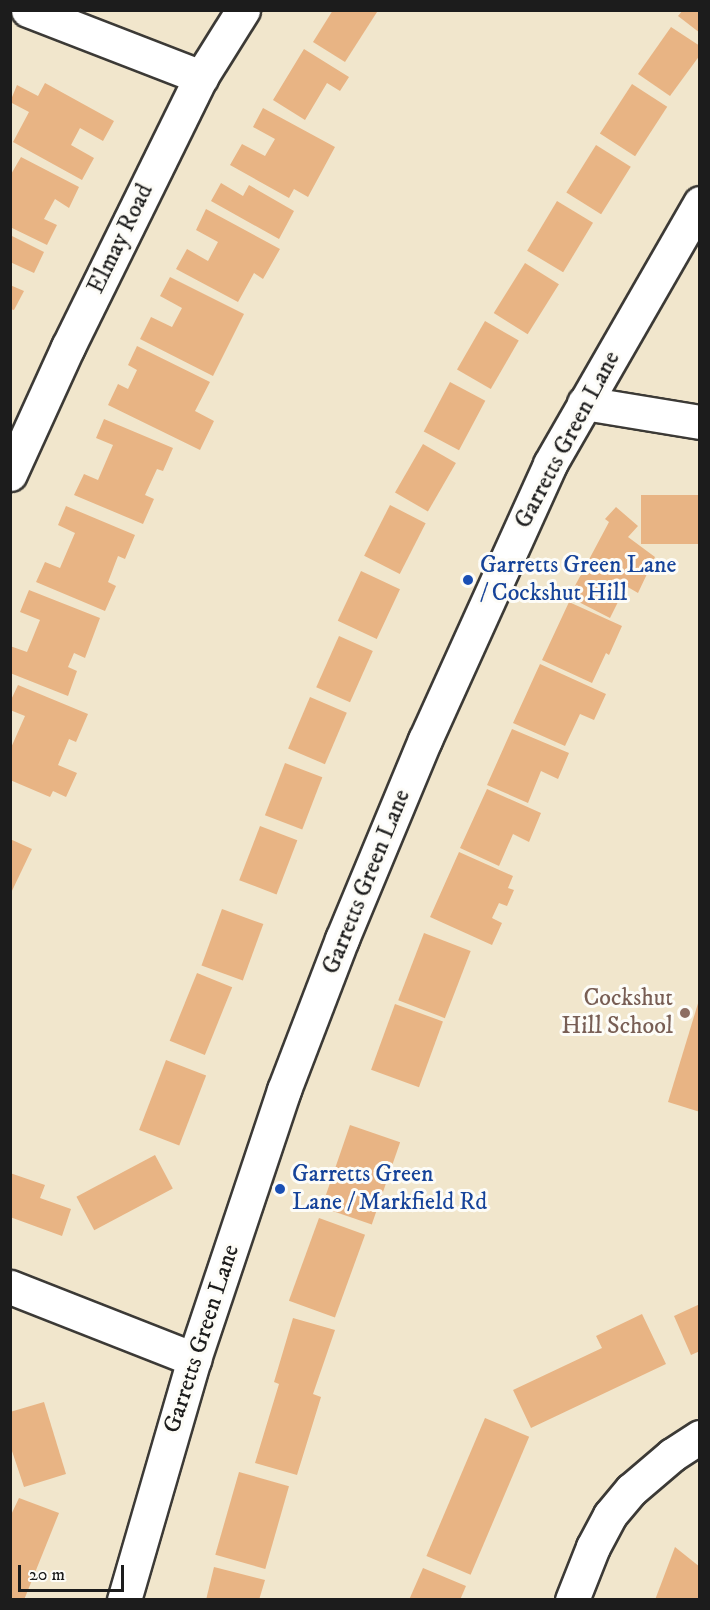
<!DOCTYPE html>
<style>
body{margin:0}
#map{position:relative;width:710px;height:1610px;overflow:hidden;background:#f1e6cc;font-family:"IM FELL DW Pica",serif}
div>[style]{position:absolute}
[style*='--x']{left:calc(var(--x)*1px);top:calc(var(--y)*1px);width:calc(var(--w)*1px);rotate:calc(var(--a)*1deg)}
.building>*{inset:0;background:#e8b484;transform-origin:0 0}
.roads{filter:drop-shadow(2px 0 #3c3a36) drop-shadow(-2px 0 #3c3a36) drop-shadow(0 2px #3c3a36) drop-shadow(0 -2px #3c3a36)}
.minor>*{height:33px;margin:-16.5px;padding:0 16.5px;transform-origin:16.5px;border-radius:16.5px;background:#fff}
.dots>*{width:16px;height:16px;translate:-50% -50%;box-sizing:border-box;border:3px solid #fdfcf7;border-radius:50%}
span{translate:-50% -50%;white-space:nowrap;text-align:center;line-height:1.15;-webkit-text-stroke:6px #fdfcf7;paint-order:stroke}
.street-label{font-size:24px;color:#1c1c1c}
.transit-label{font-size:24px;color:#164399}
.left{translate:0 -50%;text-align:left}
.education-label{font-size:24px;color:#785e54}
.right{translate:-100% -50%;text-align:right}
.frame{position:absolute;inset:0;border:12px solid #1c1c1c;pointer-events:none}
.scale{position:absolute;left:18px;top:1565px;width:106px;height:27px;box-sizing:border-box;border:3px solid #1c1c1c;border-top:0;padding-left:8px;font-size:18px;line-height:21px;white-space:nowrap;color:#1c1c1c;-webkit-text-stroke:4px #fdfcf7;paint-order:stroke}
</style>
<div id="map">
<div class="building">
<i style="clip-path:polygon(333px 10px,377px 12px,345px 62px,313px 42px)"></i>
<i style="clip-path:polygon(683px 10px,700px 10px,700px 33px,678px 16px)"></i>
<i style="clip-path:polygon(671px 27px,700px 46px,700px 55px,670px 96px,638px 74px)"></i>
<i style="clip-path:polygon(304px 49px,349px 77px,340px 91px,327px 83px,305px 120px,273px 100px)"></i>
<i style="clip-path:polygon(45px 83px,114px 121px,103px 141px,80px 128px,71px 145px,94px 158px,82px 180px,13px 142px,29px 112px,10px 102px,17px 85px,38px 96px)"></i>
<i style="left:632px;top:84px;width:42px;height:59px;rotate:33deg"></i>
<i style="clip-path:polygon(263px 108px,335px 147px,308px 197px,294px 189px,289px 198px,230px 165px,242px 144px,265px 156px,275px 139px,253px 127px)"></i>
<i style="left:596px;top:145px;width:41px;height:56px;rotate:32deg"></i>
<i style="clip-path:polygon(21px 157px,79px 187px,69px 208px,55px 199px,44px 219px,57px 225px,47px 245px,10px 227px,10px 176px)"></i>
<i style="clip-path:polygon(221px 183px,243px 196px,249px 185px,294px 211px,279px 239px,211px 201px)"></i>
<i style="left:557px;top:201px;width:42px;height:58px;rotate:31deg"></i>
<i style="clip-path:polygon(206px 209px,280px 249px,263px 279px,254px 273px,238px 302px,176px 269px,187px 249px,208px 261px,218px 242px,196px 230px)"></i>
<i style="clip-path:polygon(10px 235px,44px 252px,34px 273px,10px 262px)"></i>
<i style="left:525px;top:263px;width:40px;height:59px;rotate:32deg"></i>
<i style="clip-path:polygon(170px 277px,244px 314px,213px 376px,140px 339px,151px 317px,172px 327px,182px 308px,160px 296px)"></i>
<i style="clip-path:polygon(10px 285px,24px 291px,14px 310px,10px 309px)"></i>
<i style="left:485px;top:321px;width:39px;height:56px;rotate:30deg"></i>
<i style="clip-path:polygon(137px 346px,210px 382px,195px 411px,214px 421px,200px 450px,108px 405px,118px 384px,128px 389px,137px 370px,128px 365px)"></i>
<i style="left:450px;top:382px;width:40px;height:56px;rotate:28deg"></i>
<i style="clip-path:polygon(104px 419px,173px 448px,163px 471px,157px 469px,145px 495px,154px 499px,143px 524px,74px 495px,84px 474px,98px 480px,113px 445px,96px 438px)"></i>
<i style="left:423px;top:444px;width:38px;height:56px;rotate:30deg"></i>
<i style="left:700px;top:495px;width:49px;height:59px;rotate:90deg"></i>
<i style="left:390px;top:505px;width:40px;height:57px;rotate:27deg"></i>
<i style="clip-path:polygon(66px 506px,135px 535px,125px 559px,118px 556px,108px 582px,116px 586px,105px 611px,36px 582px,45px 562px,60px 568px,75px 533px,58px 525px)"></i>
<i style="clip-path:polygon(616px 507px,638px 526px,628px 537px,655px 557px,638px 593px,626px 586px,610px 618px,569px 597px,609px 522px,605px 519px)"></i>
<i style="left:361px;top:571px;width:43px;height:55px;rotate:25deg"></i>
<i style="clip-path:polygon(29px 590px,100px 618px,85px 658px,74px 653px,68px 667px,77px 671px,68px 696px,10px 673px,10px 646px,27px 652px,40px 620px,20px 612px)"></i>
<i style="clip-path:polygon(569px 602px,622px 626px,609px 655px,606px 653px,592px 683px,542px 660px)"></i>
<i style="left:339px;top:636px;width:37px;height:56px;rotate:24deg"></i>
<i style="clip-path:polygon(540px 664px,606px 694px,594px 720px,580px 714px,565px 746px,513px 723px)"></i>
<i style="clip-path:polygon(18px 685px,88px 714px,76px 742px,69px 739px,58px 765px,77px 773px,66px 797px,53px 791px,50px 797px,10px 780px,10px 750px,25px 716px,10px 710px,10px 702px)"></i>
<i style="left:310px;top:697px;width:40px;height:56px;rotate:23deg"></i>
<i style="clip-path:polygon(512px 729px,569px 753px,558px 779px,541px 771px,528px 803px,487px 785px)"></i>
<i style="left:285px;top:763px;width:40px;height:56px;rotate:21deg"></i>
<i style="clip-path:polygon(487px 789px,541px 813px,529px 842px,513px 834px,499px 866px,460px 848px)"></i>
<i style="left:260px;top:826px;width:40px;height:58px;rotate:21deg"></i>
<i style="clip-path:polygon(10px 839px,32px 849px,10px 895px)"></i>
<i style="clip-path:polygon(459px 852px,513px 876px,508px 888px,514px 890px,507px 906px,499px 903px,492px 918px,502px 923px,492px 945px,430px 917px)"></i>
<i style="left:222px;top:909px;width:44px;height:60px;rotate:20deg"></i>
<i style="left:424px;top:933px;width:50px;height:72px;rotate:21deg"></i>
<i style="left:197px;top:973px;width:38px;height:73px;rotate:22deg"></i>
<i style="clip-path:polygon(699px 1000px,700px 1000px,700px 1112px,668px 1102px)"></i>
<i style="left:395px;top:1004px;width:51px;height:70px;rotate:20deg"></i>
<i style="left:166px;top:1060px;width:43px;height:75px;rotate:21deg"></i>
<i style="left:350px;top:1125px;width:53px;height:87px;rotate:19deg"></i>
<i style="left:155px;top:1155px;width:38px;height:89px;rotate:62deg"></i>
<i style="clip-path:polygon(10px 1173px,45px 1185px,40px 1198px,71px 1209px,62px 1236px,10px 1217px)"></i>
<i style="left:319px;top:1218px;width:49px;height:88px;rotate:20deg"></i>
<i style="clip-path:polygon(700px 1304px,700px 1351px,691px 1355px,674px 1316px)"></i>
<i style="clip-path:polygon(642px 1314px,666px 1364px,531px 1428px,513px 1390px,602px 1348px,596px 1336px)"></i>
<i style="clip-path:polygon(293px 1318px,335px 1330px,313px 1394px,321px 1397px,297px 1475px,255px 1463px,279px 1384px,274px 1382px)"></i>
<i style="clip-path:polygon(44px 1402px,66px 1474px,24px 1487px,10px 1445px,10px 1412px)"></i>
<i style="left:485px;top:1418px;width:48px;height:150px;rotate:23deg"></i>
<i style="left:239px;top:1472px;width:52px;height:86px;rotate:16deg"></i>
<i style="clip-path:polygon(19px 1498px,59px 1513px,24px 1600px,10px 1600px,10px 1517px)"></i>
<i style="clip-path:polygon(675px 1547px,700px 1567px,700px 1600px,655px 1600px)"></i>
<i style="clip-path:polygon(214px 1567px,265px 1580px,259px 1600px,206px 1600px)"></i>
<i style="clip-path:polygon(423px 1568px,466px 1586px,460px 1600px,409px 1600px)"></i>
</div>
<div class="roads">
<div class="minor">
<i style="--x:28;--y:10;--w:186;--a:21.2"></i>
<i style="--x:584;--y:403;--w:118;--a:9.3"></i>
<i style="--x:10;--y:474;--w:140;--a:-65.5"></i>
<i style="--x:68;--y:347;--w:301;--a:-63.8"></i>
<i style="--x:201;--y:77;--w:79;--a:-57.9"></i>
<i style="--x:10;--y:1287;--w:198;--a:21.4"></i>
<i style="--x:124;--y:1600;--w:251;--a:-73.8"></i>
<i style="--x:194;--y:1359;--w:284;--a:-71.5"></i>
<i style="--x:284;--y:1090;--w:162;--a:-69"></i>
<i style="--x:342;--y:939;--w:216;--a:-67.4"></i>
<i style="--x:425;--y:740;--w:303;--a:-65.6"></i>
<i style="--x:550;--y:464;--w:301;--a:-60.1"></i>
<i style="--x:572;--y:1600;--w:57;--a:-68.4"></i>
<i style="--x:593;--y:1547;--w:36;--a:-62"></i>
<i style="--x:610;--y:1515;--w:33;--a:-50"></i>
<i style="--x:631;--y:1490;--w:54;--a:-40.5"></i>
<i style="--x:672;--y:1455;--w:33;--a:-33"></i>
</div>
</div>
<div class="dots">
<i style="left:468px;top:580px;background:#1a4fb4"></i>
<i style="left:685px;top:1013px;background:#8d6e63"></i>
<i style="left:280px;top:1189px;background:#1a4fb4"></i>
</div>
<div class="street-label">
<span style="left:121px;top:239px;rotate:-64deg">Elmay Road</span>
<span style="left:568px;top:440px;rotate:-62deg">Garretts Green Lane</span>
<span style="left:367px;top:882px;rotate:-68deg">Garretts Green Lane</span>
<span style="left:202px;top:1339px;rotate:-72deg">Garretts Green Lane</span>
</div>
<div class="transit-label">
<span class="left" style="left:480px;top:580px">Garretts Green Lane<br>/ Cockshut Hill</span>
<span class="left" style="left:292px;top:1189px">Garretts Green<br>Lane / Markfield Rd</span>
</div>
<div class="education-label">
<span class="right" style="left:673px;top:1013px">Cockshut<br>Hill School</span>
</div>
<div class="frame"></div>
<div class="scale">20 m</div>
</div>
